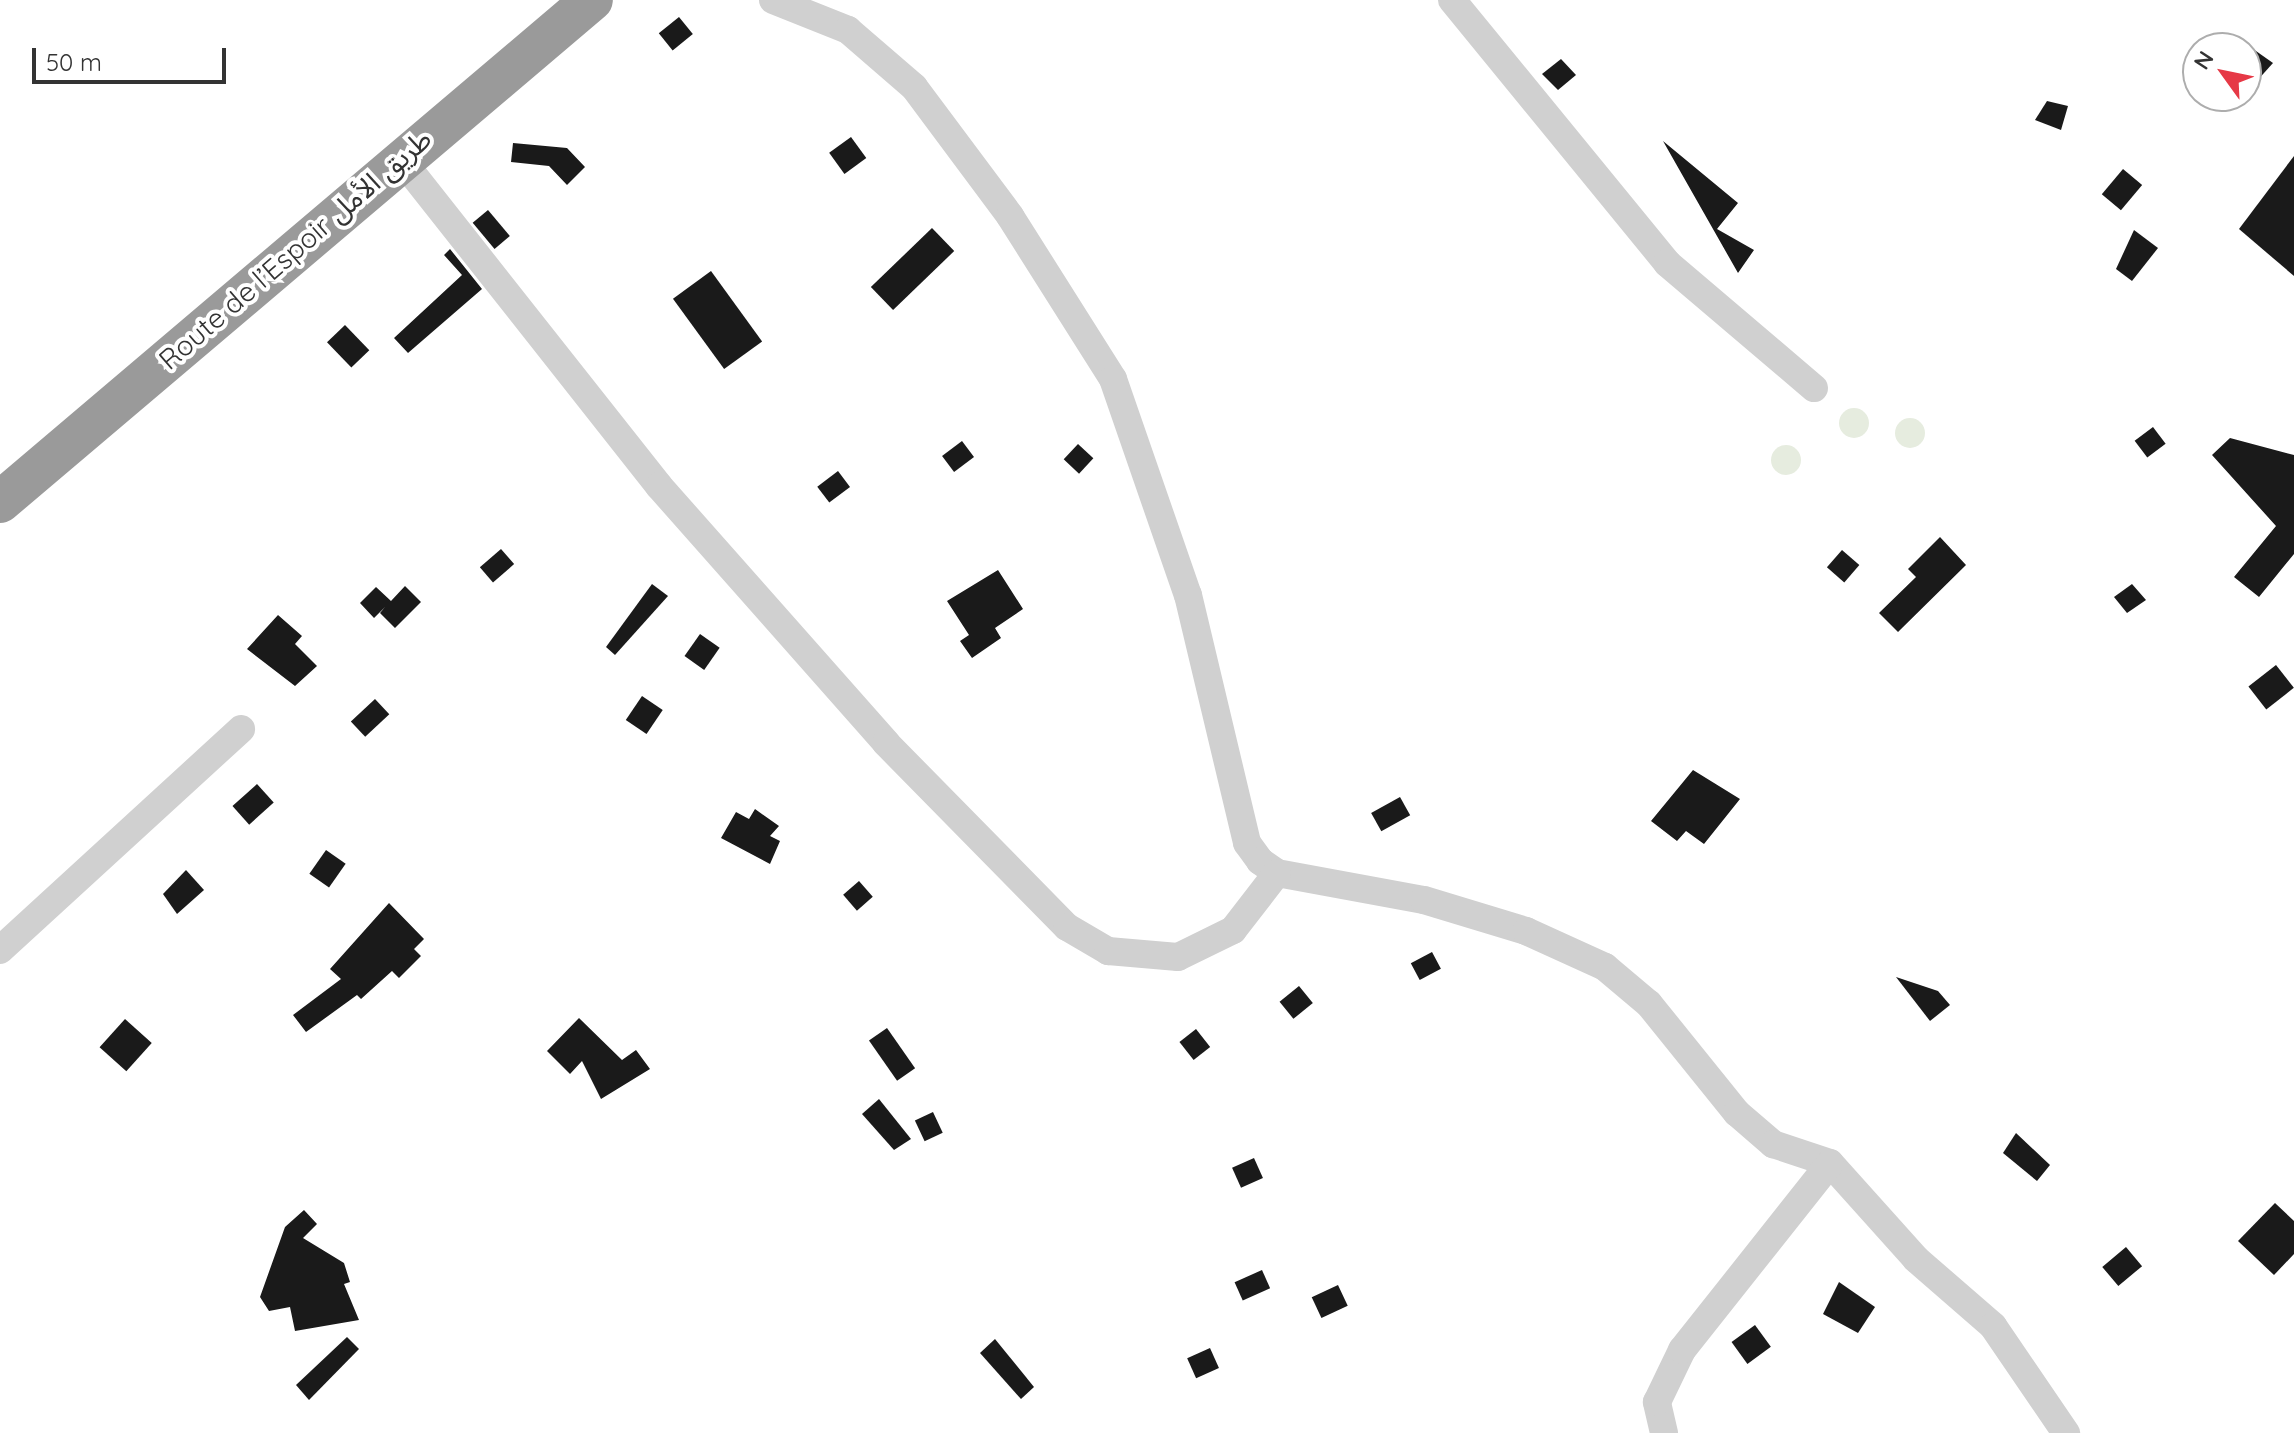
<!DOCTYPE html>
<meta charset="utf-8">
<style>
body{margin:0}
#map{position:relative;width:2294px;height:1433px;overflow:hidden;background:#fff;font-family:Quicksand,"Noto Sans Arabic",sans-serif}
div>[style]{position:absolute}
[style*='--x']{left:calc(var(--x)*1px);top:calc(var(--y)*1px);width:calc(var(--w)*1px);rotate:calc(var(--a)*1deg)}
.green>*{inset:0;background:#e6ecdf}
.round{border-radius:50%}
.building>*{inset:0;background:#1a1a1a;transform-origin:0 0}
.minor>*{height:28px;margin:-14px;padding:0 14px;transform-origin:14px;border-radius:14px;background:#d0d0d0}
.highway>*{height:42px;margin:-21px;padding:0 21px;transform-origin:21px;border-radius:21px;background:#9a9a9a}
span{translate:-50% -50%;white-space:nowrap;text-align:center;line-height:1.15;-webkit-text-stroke:8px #fff;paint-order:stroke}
.street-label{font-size:28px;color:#333}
.north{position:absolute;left:2182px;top:32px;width:80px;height:80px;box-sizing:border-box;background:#fff;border:2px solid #adadad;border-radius:50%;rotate:303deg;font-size:22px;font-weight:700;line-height:32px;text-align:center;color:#333}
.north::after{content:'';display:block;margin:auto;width:28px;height:36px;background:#e63946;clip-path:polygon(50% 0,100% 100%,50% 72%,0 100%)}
.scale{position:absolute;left:32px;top:48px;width:194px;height:36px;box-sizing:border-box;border:4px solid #333;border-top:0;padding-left:10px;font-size:24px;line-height:28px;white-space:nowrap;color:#333;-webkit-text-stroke:6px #fff;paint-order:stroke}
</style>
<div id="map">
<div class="green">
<i class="round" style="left:1839px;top:408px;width:30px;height:30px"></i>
<i class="round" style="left:1895px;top:418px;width:30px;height:30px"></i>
<i class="round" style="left:1771px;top:445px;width:30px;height:30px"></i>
</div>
<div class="building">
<i style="left:679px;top:17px;width:22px;height:26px;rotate:51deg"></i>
<i style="clip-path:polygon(2246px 44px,2273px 63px,2246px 93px)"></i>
<i style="clip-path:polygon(1561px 59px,1576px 75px,1558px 90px,1542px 74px)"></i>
<i style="clip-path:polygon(2047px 101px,2068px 106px,2061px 130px,2035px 120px)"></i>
<i style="left:851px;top:137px;width:26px;height:27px;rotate:54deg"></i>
<i style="clip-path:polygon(1663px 141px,1738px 203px,1717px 229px,1754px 250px,1738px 273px)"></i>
<i style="clip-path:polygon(513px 143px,567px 148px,585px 167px,567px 185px,549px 166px,511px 162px)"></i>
<i style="clip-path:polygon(2294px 156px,2294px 276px,2239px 229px)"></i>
<i style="left:2123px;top:169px;width:25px;height:33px;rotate:40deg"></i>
<i style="left:488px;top:210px;width:34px;height:20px;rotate:50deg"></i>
<i style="left:932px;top:228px;width:32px;height:85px;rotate:46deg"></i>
<i style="clip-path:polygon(2134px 230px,2158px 248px,2132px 281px,2116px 269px)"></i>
<i style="clip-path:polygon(450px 249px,482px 289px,408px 353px,394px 338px,462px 275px,444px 255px)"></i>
<i style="left:711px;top:271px;width:87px;height:47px;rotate:54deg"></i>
<i style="left:345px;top:325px;width:35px;height:25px;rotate:46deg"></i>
<i style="left:2153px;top:427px;width:21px;height:23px;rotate:53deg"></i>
<i style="clip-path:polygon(2230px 438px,2294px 455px,2294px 554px,2259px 597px,2234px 577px,2276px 526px,2212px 455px)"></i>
<i style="left:962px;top:441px;width:20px;height:25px;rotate:53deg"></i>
<i style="left:1078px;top:444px;width:21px;height:21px;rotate:43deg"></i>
<i style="left:838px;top:471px;width:20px;height:26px;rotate:53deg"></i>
<i style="clip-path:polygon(1940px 537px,1966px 565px,1898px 632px,1879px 613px,1916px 577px,1908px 569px)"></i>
<i style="left:501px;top:549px;width:20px;height:28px;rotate:49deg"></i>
<i style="left:1842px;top:550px;width:23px;height:23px;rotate:41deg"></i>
<i style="clip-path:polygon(998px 570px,1023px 609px,995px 628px,1001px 638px,972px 658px,960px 641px,969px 635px,947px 601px)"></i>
<i style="clip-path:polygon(652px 584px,668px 596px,615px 655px,606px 647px)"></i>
<i style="clip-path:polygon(2132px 584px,2146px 600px,2127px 613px,2114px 597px)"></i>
<i style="clip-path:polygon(405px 586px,421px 602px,395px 628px,380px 613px,385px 607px,374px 618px,360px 603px,376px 587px,391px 601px)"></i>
<i style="clip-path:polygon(278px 615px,302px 636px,295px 644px,317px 666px,295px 686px,247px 649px)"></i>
<i style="left:700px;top:634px;width:24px;height:27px;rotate:35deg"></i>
<i style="left:2276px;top:665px;width:29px;height:35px;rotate:52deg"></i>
<i style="left:642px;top:696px;width:25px;height:29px;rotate:34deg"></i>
<i style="left:375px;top:699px;width:21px;height:33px;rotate:47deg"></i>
<i style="clip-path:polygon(1693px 770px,1740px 799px,1704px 844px,1686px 831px,1677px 841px,1651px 821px)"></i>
<i style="left:257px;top:784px;width:25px;height:33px;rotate:48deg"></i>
<i style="left:1400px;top:797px;width:21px;height:33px;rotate:61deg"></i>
<i style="clip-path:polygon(755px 809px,779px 826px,770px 836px,780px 841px,770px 864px,721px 838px,736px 812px,749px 819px)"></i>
<i style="left:326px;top:850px;width:24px;height:29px;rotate:35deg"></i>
<i style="clip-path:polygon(186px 870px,204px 890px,177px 914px,163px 894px)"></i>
<i style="left:859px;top:881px;width:21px;height:21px;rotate:49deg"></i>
<i style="clip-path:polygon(389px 903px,424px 939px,414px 949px,421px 956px,399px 978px,392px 971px,361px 999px,357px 995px,306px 1032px,293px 1015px,341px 979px,330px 969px)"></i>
<i style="left:1432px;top:952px;width:19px;height:24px;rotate:62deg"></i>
<i style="clip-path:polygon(1896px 977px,1938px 991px,1950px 1005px,1930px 1021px)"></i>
<i style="left:1299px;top:986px;width:22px;height:25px;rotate:51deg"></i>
<i style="clip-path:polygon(579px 1018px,622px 1060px,636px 1050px,650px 1069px,601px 1099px,582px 1061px,570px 1074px,547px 1051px)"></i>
<i style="left:125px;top:1019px;width:36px;height:38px;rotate:42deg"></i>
<i style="left:887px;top:1028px;width:49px;height:22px;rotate:55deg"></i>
<i style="left:1196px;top:1029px;width:23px;height:21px;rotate:52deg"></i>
<i style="clip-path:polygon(879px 1099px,911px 1139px,894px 1150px,862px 1114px)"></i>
<i style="left:933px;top:1112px;width:23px;height:20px;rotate:65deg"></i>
<i style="clip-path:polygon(2016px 1133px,2050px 1165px,2037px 1181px,2003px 1153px)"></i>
<i style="left:1254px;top:1158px;width:22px;height:24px;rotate:66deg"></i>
<i style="clip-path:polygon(2275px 1203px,2294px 1221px,2294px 1254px,2274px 1275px,2238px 1241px)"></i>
<i style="clip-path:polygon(304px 1210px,317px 1224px,303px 1238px,344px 1263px,350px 1282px,344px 1284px,359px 1320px,295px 1331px,290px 1307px,269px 1311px,260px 1297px,285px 1227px)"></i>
<i style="left:2126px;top:1247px;width:25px;height:31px;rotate:50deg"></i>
<i style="left:1262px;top:1270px;width:20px;height:30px;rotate:66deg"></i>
<i style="clip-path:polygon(1839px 1282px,1875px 1307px,1858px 1333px,1823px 1314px)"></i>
<i style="left:1338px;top:1285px;width:23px;height:29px;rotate:65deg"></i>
<i style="left:1755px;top:1325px;width:27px;height:29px;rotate:54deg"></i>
<i style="clip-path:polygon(347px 1337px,359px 1349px,309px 1400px,296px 1385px)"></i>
<i style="clip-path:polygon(995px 1339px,1034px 1387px,1021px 1399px,980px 1353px)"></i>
<i style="left:1210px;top:1348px;width:22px;height:25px;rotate:66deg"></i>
</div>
<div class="minor">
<i style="--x:773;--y:0;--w:81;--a:21.8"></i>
<i style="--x:848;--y:30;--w:87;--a:40.8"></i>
<i style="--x:914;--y:87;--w:161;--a:53.3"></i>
<i style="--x:1010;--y:216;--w:193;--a:57.7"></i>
<i style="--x:1113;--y:379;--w:229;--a:70.9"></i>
<i style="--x:1188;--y:595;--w:255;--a:76.6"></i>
<i style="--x:1247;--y:843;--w:22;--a:54"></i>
<i style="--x:1260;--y:861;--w:21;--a:35"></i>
<i style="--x:1277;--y:873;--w:149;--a:10.4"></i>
<i style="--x:1424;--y:900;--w:107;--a:16.9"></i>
<i style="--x:1526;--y:931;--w:87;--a:24.5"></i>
<i style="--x:1605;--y:967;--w:57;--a:40.1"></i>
<i style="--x:1649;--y:1004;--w:140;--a:51.1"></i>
<i style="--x:1737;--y:1113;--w:48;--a:40.7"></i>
<i style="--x:1773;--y:1144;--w:60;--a:18.4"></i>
<i style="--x:1830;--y:1163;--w:129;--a:48.1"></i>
<i style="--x:1916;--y:1259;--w:102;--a:41"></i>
<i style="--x:1993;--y:1326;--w:130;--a:55.7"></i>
<i style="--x:1452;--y:0;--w:340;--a:50.7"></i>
<i style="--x:1667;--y:263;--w:193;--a:40.4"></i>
<i style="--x:400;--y:158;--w:418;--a:51.7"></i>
<i style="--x:659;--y:486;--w:343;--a:48.5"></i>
<i style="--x:886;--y:743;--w:258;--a:45.5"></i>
<i style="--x:1067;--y:927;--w:48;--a:30.3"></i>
<i style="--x:1108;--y:951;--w:70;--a:4.9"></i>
<i style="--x:1178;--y:957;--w:61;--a:-26.1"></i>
<i style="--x:1233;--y:930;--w:72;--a:-52.3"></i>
<i style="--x:0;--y:950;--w:327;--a:-42.5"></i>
<i style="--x:1664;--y:1433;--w:32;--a:-103"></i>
<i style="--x:1657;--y:1402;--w:58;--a:-64.3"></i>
<i style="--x:1682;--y:1350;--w:238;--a:-51.6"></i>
</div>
<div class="highway">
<i style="--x:0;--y:502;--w:776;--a:-40.3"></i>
</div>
<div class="street-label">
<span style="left:295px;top:249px;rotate:-41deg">Route de l’Espoir طريق الأمل</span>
</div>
<div class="north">N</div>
<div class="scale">50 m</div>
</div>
